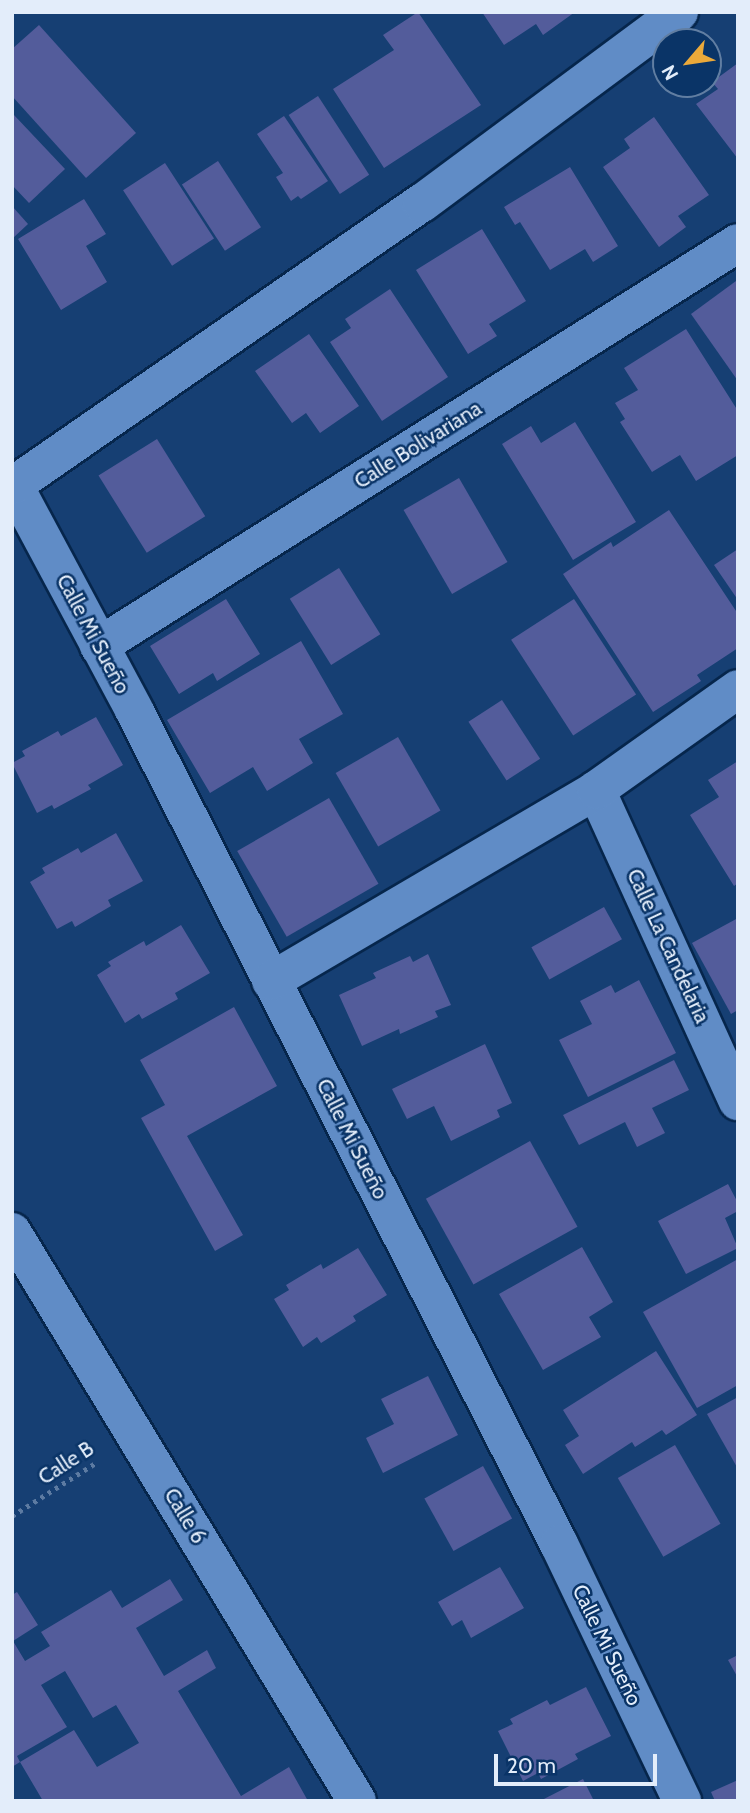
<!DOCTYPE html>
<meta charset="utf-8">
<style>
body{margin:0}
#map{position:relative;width:750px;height:1813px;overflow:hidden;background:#163f73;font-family:Cabin,sans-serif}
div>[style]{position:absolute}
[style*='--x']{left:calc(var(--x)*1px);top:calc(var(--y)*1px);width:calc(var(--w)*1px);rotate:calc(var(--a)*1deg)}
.building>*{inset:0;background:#535c9b;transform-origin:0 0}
.path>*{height:4.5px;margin-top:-2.25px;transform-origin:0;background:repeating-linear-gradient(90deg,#5d7ba2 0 3.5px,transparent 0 8.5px)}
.roads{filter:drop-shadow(2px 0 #06264c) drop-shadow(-2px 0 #06264c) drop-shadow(0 2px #06264c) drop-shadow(0 -2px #06264c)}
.street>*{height:38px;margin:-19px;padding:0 19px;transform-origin:19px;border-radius:19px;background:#608cc6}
span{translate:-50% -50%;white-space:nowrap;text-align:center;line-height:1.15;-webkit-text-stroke:5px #0a3467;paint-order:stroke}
.street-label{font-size:21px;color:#e3edfa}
.frame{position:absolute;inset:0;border:14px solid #e3edfa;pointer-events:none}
.north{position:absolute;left:652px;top:28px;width:70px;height:70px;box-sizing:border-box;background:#0a3467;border:2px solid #617ea2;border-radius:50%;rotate:241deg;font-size:19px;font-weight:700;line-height:28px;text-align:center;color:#e3edfa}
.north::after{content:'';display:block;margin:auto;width:24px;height:32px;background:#eba93a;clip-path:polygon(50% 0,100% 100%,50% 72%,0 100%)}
.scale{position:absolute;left:494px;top:1754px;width:163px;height:32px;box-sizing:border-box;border:4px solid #e3edfa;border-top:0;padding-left:9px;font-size:21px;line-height:24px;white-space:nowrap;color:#e3edfa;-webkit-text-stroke:5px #0a3467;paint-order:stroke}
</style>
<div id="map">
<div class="building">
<i style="clip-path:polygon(418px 12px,481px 105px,384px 168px,333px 89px,394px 50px,383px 35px)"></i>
<i style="clip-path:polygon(482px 12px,575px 12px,543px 35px,536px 24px,504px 45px)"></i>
<i style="clip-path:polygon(39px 25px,136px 133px,86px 178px,12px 96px,12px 49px)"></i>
<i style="clip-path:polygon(738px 63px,738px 159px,696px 104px,718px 89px,712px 82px)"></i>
<i style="left:318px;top:96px;width:94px;height:35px;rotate:57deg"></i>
<i style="clip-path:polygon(14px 115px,65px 169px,29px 203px,12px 185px)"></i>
<i style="clip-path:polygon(284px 116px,328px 181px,301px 199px,298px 196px,291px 201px,276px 177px,283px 173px,257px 134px)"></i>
<i style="clip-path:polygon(654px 117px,709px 195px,678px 216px,686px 227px,659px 247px,603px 167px,630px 148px,624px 139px)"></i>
<i style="left:218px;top:161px;width:79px;height:43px;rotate:57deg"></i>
<i style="left:165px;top:163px;width:90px;height:50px;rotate:57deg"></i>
<i style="clip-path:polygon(570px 167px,618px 246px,593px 262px,585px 249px,550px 270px,520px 222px,515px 225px,504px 207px)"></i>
<i style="clip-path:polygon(84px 199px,106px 234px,86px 246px,107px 282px,61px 310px,18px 239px)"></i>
<i style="clip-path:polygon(12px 206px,28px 224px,12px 239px)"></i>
<i style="clip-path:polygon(482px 229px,526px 301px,489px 324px,497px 336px,468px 354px,416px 270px)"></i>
<i style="clip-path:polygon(736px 281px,738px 283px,738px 381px,691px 314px)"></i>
<i style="clip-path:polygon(390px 289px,448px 377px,382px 421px,330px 342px,351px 328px,345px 319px)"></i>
<i style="clip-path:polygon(686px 329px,738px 411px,738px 455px,696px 481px,680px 455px,652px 472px,620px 422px,625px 419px,615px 403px,638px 390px,624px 368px)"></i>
<i style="clip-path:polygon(309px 334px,359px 406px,320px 433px,306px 413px,292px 423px,255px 371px)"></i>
<i style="clip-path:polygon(575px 422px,636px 522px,573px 560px,502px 444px,531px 426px,541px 443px)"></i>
<i style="left:157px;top:439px;width:91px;height:69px;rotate:58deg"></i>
<i style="left:459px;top:478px;width:97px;height:64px;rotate:60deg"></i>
<i style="clip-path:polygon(669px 510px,738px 614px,738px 648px,697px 675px,701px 681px,653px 712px,563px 574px,611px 542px,613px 547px)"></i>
<i style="clip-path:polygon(738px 549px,738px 600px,714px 565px)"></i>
<i style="left:339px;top:568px;width:78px;height:58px;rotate:58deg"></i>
<i style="clip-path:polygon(226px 599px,260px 654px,217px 681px,213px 673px,179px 694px,150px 646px)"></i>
<i style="left:574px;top:599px;width:114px;height:75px;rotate:57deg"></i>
<i style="clip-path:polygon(301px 641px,343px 714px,299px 739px,313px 763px,267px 791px,253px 767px,210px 793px,167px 720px)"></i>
<i style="left:502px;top:700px;width:70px;height:40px;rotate:57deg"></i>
<i style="clip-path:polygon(96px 717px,123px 765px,88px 785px,91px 789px,54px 809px,52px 805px,37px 813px,12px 763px,25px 756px,22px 751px,58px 731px,61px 736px)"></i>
<i style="left:398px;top:737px;width:85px;height:72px;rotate:60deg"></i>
<i style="clip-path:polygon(738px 761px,738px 883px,734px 886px,690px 815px,719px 797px,708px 780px)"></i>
<i style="left:329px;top:798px;width:99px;height:106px;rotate:60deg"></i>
<i style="clip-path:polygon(116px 833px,143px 881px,108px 900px,111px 906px,75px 927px,72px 921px,57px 929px,30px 882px,45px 873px,42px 868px,78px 848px,81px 853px)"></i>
<i style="left:604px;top:907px;width:37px;height:83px;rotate:61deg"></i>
<i style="clip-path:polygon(738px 918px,738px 1010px,731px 1014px,692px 943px)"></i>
<i style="clip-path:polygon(181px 925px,210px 973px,175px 993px,178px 999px,142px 1019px,139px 1014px,125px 1023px,97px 975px,111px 966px,108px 962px,144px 941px,146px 946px)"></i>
<i style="clip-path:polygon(428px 954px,451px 1005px,435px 1011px,438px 1017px,400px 1034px,399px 1029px,362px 1046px,339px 995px,376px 978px,373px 973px,410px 956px,413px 962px)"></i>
<i style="clip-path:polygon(639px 980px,676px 1053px,588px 1097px,559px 1040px,592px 1024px,580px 1001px,611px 985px,615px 993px)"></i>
<i style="clip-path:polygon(234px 1007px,277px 1086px,187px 1136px,243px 1235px,215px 1251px,141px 1118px,165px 1105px,140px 1060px)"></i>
<i style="clip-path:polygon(485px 1044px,512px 1103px,497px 1110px,500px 1117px,451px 1141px,434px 1106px,407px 1119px,392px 1089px)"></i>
<i style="clip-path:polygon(674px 1060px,689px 1090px,652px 1108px,665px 1133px,637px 1147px,625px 1122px,579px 1145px,563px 1115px)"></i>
<i style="left:530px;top:1141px;width:98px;height:119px;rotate:61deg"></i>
<i style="clip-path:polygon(728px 1184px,738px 1203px,738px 1211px,725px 1218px,738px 1248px,686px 1274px,658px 1221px)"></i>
<i style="clip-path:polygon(582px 1247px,613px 1302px,589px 1317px,601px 1337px,543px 1370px,499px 1294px)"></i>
<i style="clip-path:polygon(358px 1248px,387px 1295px,353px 1316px,356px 1321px,321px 1343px,317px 1337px,303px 1347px,274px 1299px,289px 1290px,286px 1285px,321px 1264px,323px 1269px)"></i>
<i style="clip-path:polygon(738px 1259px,738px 1385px,697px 1408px,643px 1312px)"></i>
<i style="clip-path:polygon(656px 1351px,697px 1415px,666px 1435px,662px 1430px,635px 1447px,632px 1442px,583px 1474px,565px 1445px,579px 1436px,563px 1410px)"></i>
<i style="clip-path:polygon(428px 1376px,458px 1435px,383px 1473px,366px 1438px,394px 1424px,381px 1399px)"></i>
<i style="clip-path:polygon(738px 1397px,738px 1469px,707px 1414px)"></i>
<i style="left:675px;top:1445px;width:91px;height:66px;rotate:60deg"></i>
<i style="left:483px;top:1466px;width:60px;height:67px;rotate:61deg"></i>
<i style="clip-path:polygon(500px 1567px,524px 1608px,471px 1638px,462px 1620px,452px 1626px,438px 1602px)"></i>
<i style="clip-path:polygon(170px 1579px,183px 1600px,136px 1628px,164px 1676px,207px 1650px,216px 1668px,178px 1691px,241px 1796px,289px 1767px,308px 1801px,43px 1801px,20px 1762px,74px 1730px,97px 1767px,139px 1743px,116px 1705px,93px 1718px,65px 1671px,41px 1685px,67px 1727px,17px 1756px,20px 1762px,12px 1767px,12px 1595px,17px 1592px,38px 1625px,13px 1641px,25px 1661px,50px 1646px,41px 1632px,111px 1590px,122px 1608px)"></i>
<i style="clip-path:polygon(738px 1655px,738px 1678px,728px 1660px)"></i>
<i style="clip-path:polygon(586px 1687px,611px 1736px,575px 1754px,578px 1759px,541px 1779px,538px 1773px,523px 1781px,498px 1731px,513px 1724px,510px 1719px,547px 1700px,550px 1705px)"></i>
<i style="clip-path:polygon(583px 1779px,594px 1801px,540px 1801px)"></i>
<i style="clip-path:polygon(738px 1780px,738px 1801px,715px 1801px,711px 1792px)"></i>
</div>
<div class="path">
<i style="--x:12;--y:1516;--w:101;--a:-32.4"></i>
</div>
<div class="roads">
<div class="street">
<i style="--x:12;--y:482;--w:259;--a:61.8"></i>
<i style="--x:134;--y:710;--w:936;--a:63"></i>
<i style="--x:559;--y:1544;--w:285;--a:64.4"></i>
<i style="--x:14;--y:485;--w:496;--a:-34.7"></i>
<i style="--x:422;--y:203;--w:320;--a:-36.6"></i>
<i style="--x:99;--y:646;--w:755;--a:-32.24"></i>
<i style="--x:596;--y:790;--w:342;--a:65.5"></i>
<i style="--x:271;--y:981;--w:377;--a:-30.4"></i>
<i style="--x:596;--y:790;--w:174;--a:-35.4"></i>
<i style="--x:12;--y:1232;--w:665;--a:58.77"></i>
</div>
</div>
<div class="street-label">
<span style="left:418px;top:445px;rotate:-32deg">Calle Bolivariana</span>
<span style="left:93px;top:634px;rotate:62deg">Calle Mi Sueño</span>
<span style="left:668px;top:946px;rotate:65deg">Calle La Candelaria</span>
<span style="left:352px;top:1139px;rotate:63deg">Calle Mi Sueño</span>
<span style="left:66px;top:1463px;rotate:-33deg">Calle B</span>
<span style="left:185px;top:1516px;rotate:59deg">Calle 6</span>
<span style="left:607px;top:1645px;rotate:64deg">Calle Mi Sueño</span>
</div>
<div class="frame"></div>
<div class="north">N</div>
<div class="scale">20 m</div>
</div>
